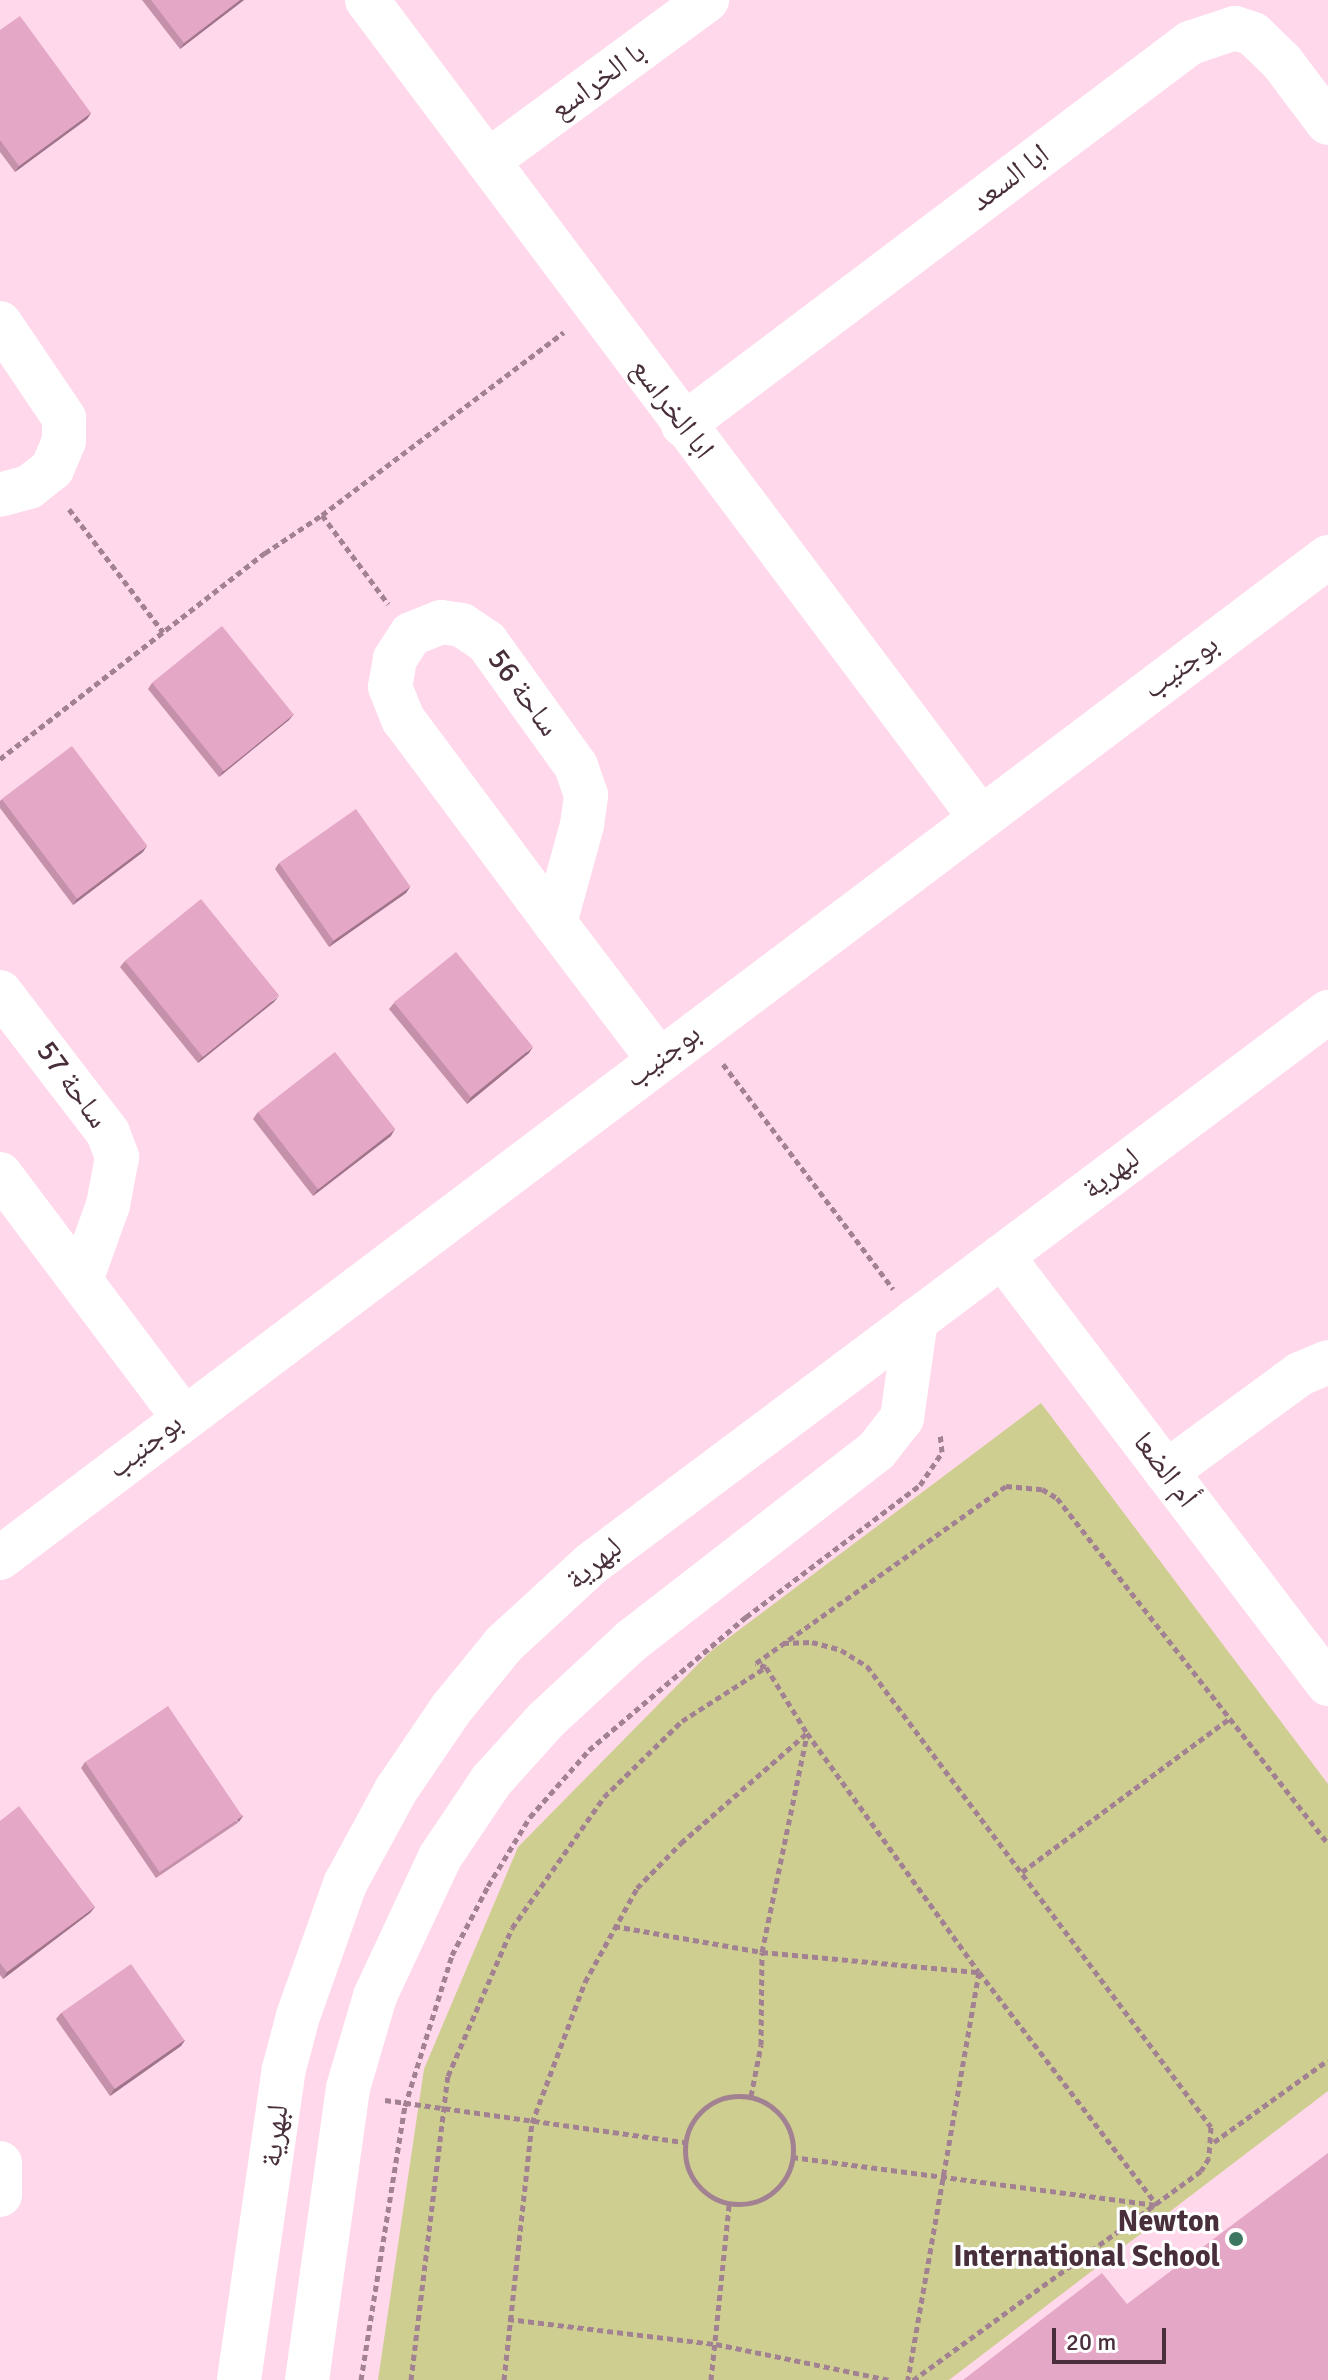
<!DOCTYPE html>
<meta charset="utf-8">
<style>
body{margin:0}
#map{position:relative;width:1328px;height:2380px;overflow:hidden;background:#ffd8eb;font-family:Signika,"Noto Naskh Arabic",sans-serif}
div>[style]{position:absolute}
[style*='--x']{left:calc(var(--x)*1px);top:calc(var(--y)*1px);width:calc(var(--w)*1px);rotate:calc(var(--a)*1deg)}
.green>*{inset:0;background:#cfce91}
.path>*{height:5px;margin-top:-2.5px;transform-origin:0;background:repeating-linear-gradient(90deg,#a28292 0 6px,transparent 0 10px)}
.path>.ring{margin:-2.5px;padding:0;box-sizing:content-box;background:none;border:5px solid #a28292;border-radius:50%}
.minor>*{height:44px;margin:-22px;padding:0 22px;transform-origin:22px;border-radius:22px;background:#fff}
.wall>*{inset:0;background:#c490aa}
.shaded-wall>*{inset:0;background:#a0758b;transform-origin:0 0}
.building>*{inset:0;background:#e4a7c6;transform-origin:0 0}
.dots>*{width:22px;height:22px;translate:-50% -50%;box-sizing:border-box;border:4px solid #fff;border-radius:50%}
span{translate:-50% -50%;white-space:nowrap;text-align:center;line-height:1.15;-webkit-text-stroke:6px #fff;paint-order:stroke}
.street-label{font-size:30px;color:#482f3b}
.poi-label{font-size:30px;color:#482f3b;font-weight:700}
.right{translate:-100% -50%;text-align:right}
.scale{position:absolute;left:1052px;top:2328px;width:114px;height:36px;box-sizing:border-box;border:4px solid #482f3b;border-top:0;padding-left:10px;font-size:24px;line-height:28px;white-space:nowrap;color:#482f3b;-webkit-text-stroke:6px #fff;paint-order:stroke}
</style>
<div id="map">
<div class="green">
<i style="clip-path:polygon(1041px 1403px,1328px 1784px,1328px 2091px,949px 2380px,378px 2380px,424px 2069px,518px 1847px,711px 1651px)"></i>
</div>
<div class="path">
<i style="--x:69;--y:509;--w:155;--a:52.6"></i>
<i style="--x:322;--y:515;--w:303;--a:-37.1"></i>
<i style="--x:0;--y:759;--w:336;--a:-37.9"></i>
<i style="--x:265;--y:553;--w:69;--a:-33.7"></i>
<i style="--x:322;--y:515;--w:111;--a:53.4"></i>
<i style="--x:723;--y:1064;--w:282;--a:52.9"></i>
<i style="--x:783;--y:1643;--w:29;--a:-2"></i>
<i style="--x:812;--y:1642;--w:30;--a:15"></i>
<i style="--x:841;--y:1650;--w:31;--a:32"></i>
<i style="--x:867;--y:1666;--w:575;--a:53.27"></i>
<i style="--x:1211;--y:2127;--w:31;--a:94"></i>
<i style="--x:1209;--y:2158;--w:15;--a:122"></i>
<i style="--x:1201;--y:2171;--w:356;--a:144"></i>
<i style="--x:766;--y:1667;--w:78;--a:58.2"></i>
<i style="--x:807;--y:1733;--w:294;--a:54.3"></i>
<i style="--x:979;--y:1972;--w:293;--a:52.6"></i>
<i style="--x:1022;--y:1872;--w:259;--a:-36.5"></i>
<i style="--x:614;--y:1926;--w:150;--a:10"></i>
<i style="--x:762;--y:1952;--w:218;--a:5.3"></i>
<i style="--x:979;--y:1972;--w:414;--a:99.9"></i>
<i class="ring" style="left:685px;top:2096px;width:103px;height:103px"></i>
<i style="--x:751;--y:2096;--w:52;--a:-78.9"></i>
<i style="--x:761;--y:2045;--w:93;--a:-89.4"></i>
<i style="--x:762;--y:1952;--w:223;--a:-78.3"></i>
<i style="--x:385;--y:2100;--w:303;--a:8"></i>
<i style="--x:1214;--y:2142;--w:140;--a:-35.7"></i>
<i style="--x:792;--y:2157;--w:367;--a:7.5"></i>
<i style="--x:508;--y:2319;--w:209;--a:6.9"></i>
<i style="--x:716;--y:2344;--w:178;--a:11.7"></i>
<i style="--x:361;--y:2380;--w:278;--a:-80.9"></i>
<i style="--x:405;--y:2106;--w:158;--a:-72.7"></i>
<i style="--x:452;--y:1955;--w:78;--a:-62.4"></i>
<i style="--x:488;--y:1886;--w:81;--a:-58.7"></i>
<i style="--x:530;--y:1817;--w:89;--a:-48.6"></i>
<i style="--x:589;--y:1750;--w:206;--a:-40.3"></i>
<i style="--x:746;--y:1617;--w:218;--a:-37.2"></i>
<i style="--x:920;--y:1485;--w:40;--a:-56"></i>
<i style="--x:942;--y:1452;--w:19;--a:-96"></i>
<i style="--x:411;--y:2380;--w:306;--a:-83.1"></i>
<i style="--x:448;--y:2076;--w:161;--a:-66.6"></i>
<i style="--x:512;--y:1928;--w:160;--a:-54.9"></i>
<i style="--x:604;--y:1797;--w:109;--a:-44.3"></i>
<i style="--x:682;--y:1721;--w:100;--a:-32.7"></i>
<i style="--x:766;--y:1667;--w:11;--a:-158"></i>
<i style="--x:756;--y:1663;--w:306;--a:-35.3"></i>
<i style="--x:1006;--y:1486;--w:36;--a:5"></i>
<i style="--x:1042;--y:1489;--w:17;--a:31"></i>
<i style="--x:1057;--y:1498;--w:439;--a:51.9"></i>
<i style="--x:504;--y:2380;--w:259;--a:-83.8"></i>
<i style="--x:532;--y:2123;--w:151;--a:-69.4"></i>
<i style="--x:585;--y:1982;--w:107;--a:-61"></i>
<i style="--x:637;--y:1888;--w:63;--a:-45.6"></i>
<i style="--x:681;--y:1843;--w:167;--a:-41.1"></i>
<i style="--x:711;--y:2380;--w:176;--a:-84.1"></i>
</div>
<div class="minor">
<i style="--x:367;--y:0;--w:1021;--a:53.12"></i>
<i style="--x:488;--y:161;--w:272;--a:-36.3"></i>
<i style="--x:0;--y:323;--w:115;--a:56"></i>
<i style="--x:64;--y:418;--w:23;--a:90"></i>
<i style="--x:64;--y:441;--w:30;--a:113"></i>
<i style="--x:52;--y:469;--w:29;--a:142"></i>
<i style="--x:29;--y:487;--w:30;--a:165"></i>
<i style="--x:683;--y:425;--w:635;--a:-37"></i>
<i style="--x:1190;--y:43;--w:47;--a:-18.4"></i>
<i style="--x:1235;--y:28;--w:19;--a:18"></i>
<i style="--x:1253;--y:34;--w:40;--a:44"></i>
<i style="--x:1282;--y:62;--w:76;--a:53"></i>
<i style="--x:555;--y:923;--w:102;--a:-74.6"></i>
<i style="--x:582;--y:825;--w:30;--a:-82"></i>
<i style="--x:586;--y:795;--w:31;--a:-109"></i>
<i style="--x:576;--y:766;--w:153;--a:-125.7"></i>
<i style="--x:487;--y:642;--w:30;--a:-146"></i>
<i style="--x:462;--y:625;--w:21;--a:-172"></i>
<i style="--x:441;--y:622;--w:32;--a:158"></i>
<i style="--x:411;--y:634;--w:30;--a:123"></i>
<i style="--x:395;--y:659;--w:28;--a:100"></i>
<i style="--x:390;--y:687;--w:35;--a:68"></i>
<i style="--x:403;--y:719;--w:254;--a:53.3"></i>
<i style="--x:555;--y:923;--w:172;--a:52.8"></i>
<i style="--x:0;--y:992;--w:178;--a:52.5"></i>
<i style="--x:108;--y:1133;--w:26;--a:69"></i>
<i style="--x:117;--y:1157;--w:49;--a:100.6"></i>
<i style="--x:108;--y:1205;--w:80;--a:109.8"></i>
<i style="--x:0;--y:1174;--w:304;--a:53"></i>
<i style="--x:1002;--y:1256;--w:538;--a:52.7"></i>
<i style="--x:1166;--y:1472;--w:166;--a:-36.2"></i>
<i style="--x:1300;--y:1374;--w:30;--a:-23"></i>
<i style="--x:0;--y:1558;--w:1663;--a:-37.01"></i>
<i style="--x:0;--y:2163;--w:32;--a:90"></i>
<i style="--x:239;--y:2380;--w:314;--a:-81.8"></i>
<i style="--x:284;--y:2069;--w:55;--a:-75.2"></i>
<i style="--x:298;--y:2016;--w:140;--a:-70.4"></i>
<i style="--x:345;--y:1884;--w:107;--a:-61.5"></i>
<i style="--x:396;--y:1790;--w:98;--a:-55.8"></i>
<i style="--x:451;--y:1709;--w:84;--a:-50.8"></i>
<i style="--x:504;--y:1644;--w:118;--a:-42.6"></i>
<i style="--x:591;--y:1564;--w:921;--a:-36.83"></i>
<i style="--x:307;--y:2380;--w:295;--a:-82"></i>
<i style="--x:348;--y:2088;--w:96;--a:-73.6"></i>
<i style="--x:375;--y:1996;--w:153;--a:-64.9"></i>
<i style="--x:440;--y:1857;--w:92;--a:-56.1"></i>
<i style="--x:491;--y:1781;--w:82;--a:-48"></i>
<i style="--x:546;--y:1720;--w:116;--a:-42.9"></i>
<i style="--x:631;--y:1641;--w:311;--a:-37.8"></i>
<i style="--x:877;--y:1450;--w:41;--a:-52"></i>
<i style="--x:902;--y:1418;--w:99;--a:-81.9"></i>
</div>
<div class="wall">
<i style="clip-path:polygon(142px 0,244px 0,180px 49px)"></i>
<i style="clip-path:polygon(0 30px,91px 113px,87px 119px,15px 172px,0 152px)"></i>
<i style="clip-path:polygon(152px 683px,294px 714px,289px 720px,219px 777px,148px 689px)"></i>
<i style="clip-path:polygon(2px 799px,143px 852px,73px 905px,0 808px,0 801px)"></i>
<i style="clip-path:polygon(279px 863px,410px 887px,406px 893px,329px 947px,275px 869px)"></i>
<i style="clip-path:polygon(125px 961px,274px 1002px,198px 1063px,120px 967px)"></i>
<i style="clip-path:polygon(394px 1003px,529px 1053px,467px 1104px,389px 1009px)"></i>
<i style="clip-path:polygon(258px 1112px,391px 1136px,313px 1196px,253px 1119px)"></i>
<i style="clip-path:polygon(85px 1762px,239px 1822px,156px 1878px,81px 1768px)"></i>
<i style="clip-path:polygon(0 1821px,95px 1907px,90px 1913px,3px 1979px,0 1975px)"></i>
<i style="clip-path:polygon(61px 2013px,185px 2040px,181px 2046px,110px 2096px,56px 2019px)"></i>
</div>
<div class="shaded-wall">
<i style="clip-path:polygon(240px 0,244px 0,180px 49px,184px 43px)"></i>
<i style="clip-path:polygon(91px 113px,87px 119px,15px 172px,19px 166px)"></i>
<i style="clip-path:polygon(294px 714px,289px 720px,219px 777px,223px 771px)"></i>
<i style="clip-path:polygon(147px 846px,143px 852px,73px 905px,77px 899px)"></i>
<i style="clip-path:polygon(410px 887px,406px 893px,329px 947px,334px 940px)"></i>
<i style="clip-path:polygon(279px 996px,274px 1002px,198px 1063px,202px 1057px)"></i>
<i style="clip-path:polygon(533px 1047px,529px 1053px,467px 1104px,471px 1097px)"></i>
<i style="clip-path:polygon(395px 1129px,391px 1136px,313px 1196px,317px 1190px)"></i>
<i style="left:243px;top:1816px;width:7px;height:100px;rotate:124deg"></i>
<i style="clip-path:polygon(95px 1907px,90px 1913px,3px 1979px,7px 1972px)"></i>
<i style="clip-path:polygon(185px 2040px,181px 2046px,110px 2096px,114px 2089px)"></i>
</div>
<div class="building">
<i style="clip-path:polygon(151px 0,240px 0,184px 43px)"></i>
<i style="clip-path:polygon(20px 16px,91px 113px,19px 166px,0 140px,0 30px)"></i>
<i style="left:222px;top:626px;width:114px;height:90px;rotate:51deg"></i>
<i style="left:72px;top:746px;width:125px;height:88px;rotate:53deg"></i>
<i style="left:356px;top:809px;width:95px;height:94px;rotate:55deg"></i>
<i style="left:201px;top:899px;width:124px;height:98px;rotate:51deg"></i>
<i style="left:456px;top:952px;width:122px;height:80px;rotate:51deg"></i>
<i style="left:335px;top:1052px;width:98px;height:98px;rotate:52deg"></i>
<i style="left:168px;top:1706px;width:133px;height:100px;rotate:56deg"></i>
<i style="clip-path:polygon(19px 1806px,95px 1907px,7px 1972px,0 1963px,0 1821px)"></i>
<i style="left:131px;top:1964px;width:93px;height:85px;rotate:55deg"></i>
<i style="clip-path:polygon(1328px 2153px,1328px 2380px,963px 2380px,1102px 2273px,1127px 2304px)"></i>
</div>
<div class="dots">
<i style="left:1236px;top:2239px;background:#3c7762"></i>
</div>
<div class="street-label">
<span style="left:598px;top:81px;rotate:-36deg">با الخراسع</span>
<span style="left:1010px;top:178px;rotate:-37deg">ابا السعد</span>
<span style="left:672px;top:409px;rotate:53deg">ابا الخراسع</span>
<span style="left:1181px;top:667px;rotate:-37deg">بوجنيب</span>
<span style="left:523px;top:693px;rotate:54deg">ساحة 56</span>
<span style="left:663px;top:1056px;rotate:-37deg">بوجنيب</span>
<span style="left:72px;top:1085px;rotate:54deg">ساحة 57</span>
<span style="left:1111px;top:1174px;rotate:-37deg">لبهرية</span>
<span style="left:145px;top:1446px;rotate:-38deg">بوجنيب</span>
<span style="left:1165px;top:1470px;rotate:53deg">أم الضعا</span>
<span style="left:594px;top:1564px;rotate:-40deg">لبهرية</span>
<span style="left:275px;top:2136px;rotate:-83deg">لبهرية</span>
</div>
<div class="poi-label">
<span class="right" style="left:1220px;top:2239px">Newton<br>International School</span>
</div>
<div class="scale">20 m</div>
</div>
